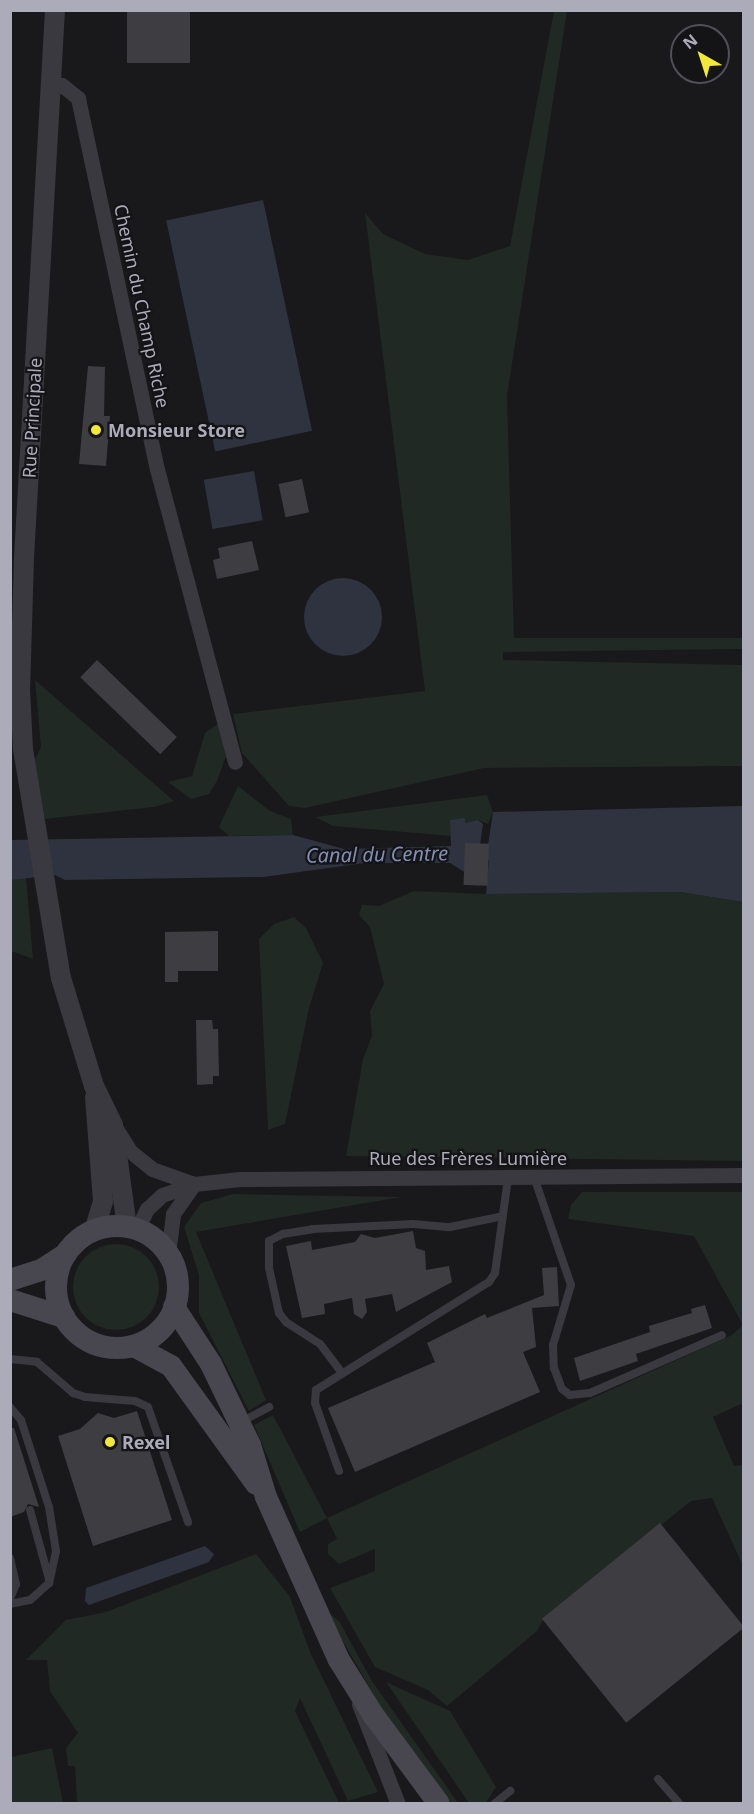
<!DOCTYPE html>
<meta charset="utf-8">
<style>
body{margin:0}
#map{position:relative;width:754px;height:1814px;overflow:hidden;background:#19181b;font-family:"Noto Sans",sans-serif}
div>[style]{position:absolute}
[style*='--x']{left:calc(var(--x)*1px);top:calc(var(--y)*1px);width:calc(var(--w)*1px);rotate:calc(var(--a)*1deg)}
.green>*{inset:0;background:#202923}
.round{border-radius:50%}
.water>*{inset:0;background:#2e333f;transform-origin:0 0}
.building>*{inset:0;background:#3e3d42;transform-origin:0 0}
.service>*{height:8px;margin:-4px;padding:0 4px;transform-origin:4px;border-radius:4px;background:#3a3940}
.minor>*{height:15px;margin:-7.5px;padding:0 7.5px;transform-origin:7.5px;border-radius:7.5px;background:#3a3940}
.tertiary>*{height:20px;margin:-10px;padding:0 10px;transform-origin:10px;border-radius:10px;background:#3a3940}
.secondary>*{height:22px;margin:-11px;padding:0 11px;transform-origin:11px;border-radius:11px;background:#484750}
.secondary>.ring{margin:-11px;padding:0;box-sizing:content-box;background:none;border:22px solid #484750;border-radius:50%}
.dots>*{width:16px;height:16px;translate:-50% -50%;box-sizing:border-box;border:3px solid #141316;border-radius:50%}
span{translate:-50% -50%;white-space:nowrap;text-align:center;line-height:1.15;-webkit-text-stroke:4.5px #141316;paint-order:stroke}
.street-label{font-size:18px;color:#ababba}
.poi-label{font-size:18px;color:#ababba;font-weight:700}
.left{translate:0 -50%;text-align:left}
.water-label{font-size:20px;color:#828fb5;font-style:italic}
.frame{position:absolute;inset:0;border:12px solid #ababba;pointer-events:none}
.north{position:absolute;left:670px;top:24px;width:60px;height:60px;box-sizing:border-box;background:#141316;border:2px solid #505058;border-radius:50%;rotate:321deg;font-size:16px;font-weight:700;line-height:24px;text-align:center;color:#ababba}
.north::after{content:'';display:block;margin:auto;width:21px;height:27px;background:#f3e738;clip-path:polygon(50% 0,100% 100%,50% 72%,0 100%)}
</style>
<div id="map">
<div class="green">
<i style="clip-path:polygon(554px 11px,567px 11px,507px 396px,514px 638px,743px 638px,743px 649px,503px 652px,503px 660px,743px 665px,743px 766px,484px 768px,305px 808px,289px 806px,242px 753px,233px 714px,425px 691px,365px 213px,383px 234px,425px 254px,468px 260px,510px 246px)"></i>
<i style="clip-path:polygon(35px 680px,174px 801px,154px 807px,45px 819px,33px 764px,41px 747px)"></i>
<i style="clip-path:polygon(219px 723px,226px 756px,217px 781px,209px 794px,191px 799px,168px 782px,192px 776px,205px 733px)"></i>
<i style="clip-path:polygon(238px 786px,270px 811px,291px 819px,293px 835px,229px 836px,219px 827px)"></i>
<i style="clip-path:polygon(487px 795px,493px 812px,488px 824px,478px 820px,465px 823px,465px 819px,451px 820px,452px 836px,333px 826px,315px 817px)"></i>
<i style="clip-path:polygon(26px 877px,33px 959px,11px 951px,10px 880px)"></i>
<i style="clip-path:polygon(414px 891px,486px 894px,680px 892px,743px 902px,743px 1161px,346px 1156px,363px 1059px,372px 1036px,370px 1011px,384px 984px,370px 927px,359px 915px,362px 905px,379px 906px)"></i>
<i style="clip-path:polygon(294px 917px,306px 928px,323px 963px,309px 1008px,285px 1124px,268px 1130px,259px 939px,274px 924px)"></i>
<i style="clip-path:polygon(582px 1192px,743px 1192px,743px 1325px,694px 1236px,568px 1219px,571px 1205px)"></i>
<i style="clip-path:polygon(233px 1194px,401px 1197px,196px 1232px,266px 1400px,249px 1411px,199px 1313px,199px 1275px,184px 1227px,201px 1203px)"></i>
<i class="round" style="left:73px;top:1244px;width:86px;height:86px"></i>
<i style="clip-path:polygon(743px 1325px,743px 1403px,713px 1417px,734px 1466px,743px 1465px,743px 1566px,712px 1498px,691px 1501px,543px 1620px,537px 1631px,447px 1706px,428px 1690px,375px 1667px,330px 1588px,375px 1571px,375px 1549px,339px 1564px,328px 1554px,328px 1544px,337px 1539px,327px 1518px,300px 1532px,254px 1425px,273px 1415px,327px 1518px,732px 1335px)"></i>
<i style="clip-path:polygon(256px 1554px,290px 1597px,310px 1652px,378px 1792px,348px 1801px,300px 1698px,295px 1711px,339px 1803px,77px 1803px,75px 1766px,68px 1766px,66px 1748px,78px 1733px,50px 1691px,47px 1660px,26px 1660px,66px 1620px,106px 1612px)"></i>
<i style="clip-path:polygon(324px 1609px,339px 1621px,372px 1681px,458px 1803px,452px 1803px,388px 1719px)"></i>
<i style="clip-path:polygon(386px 1682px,450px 1711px,496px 1787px,486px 1803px,469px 1803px)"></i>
<i style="clip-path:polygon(52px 1748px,63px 1803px,11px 1803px,11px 1757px)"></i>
</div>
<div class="water">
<i style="left:263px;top:200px;width:236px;height:99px;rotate:78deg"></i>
<i style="left:254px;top:471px;width:50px;height:51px;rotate:80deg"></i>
<i class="round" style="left:304px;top:578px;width:78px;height:78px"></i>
<i style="clip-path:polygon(743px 806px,743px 902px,680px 892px,486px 894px,489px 860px,466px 861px,466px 873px,450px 863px,365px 863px,263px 877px,65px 880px,55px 875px,11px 880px,10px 840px,293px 835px,344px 849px,451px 846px,450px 820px,465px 818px,465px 823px,478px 820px,483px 824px,480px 845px,488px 845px,493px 812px)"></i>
<i style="clip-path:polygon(205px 1546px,214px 1554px,209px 1562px,89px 1605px,85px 1601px,86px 1588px)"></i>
</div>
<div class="building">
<i style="left:127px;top:10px;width:63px;height:53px"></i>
<i style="clip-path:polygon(88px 366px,105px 367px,104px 416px,110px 416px,106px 466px,79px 464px)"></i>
<i style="left:302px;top:479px;width:34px;height:24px;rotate:78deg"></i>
<i style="clip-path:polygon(252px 541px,259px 570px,217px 579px,213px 560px,220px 558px,218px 548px)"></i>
<i style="left:97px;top:660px;width:111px;height:24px;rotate:44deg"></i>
<i style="left:465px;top:843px;width:24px;height:42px;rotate:2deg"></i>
<i style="clip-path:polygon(218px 931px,218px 971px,178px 971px,178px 982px,165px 982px,165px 932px)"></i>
<i style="clip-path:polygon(196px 1020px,212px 1020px,213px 1029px,218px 1029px,219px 1076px,213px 1076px,213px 1084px,197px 1085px)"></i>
<i style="clip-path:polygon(413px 1231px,416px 1248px,425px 1251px,426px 1270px,449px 1266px,452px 1282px,396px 1312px,392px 1294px,365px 1299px,367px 1312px,362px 1319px,354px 1314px,352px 1298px,324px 1304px,325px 1314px,302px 1318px,286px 1246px,311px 1241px,312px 1250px,355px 1242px,361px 1234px,375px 1238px)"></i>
<i style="clip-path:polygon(557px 1267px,559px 1306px,532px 1308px,536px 1347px,523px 1352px,540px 1392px,355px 1472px,328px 1408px,435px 1362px,427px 1343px,485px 1314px,487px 1318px,544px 1295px,542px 1268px)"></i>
<i style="clip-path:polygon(705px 1305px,712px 1328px,636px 1354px,638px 1361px,580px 1381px,574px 1358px,650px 1332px,649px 1326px,692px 1313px,691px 1309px)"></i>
<i style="clip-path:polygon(137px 1411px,172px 1520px,93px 1546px,58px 1436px,80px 1429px,98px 1413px,114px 1418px)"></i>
<i style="clip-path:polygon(10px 1428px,14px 1428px,39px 1507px,28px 1504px,24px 1512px,10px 1517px)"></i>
<i style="left:660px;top:1523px;width:134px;height:152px;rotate:51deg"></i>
</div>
<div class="service">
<i style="--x:534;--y:1177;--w:114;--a:71.1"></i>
<i style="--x:571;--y:1285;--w:63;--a:106.7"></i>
<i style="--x:553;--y:1345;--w:23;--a:88"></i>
<i style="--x:554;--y:1368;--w:22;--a:69"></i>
<i style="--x:562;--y:1389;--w:10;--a:37"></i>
<i style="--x:570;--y:1395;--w:20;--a:-6"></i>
<i style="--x:590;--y:1393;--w:144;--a:-23.7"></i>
<i style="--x:10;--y:1359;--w:27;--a:6"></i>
<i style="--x:37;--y:1362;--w:48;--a:40.7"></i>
<i style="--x:73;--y:1393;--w:13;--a:18"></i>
<i style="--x:85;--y:1397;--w:50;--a:4.6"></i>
<i style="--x:135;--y:1401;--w:14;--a:25"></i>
<i style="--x:148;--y:1407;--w:122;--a:70.8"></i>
<i style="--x:342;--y:1373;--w:36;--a:-127"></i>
<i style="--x:320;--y:1344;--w:40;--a:-147.1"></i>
<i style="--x:286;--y:1322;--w:11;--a:-128"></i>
<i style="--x:279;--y:1313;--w:46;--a:-102.5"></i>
<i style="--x:269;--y:1268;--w:27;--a:-90"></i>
<i style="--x:269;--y:1241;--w:16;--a:-27"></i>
<i style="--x:283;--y:1234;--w:30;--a:-9"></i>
<i style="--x:313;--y:1229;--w:100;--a:-2.9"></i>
<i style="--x:413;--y:1224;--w:37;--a:5"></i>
<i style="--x:450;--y:1227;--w:54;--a:-11.7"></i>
<i style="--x:10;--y:1407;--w:17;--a:50"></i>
<i style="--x:21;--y:1420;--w:91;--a:72.2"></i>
<i style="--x:49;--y:1507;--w:45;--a:81"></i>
<i style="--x:56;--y:1551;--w:33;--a:102"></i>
<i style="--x:49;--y:1583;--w:25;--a:138"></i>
<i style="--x:30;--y:1600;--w:20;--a:169"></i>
<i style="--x:241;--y:1422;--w:32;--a:-28"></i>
<i style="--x:339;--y:1471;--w:72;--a:-109.4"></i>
<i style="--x:315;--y:1403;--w:13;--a:-86"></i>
<i style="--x:316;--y:1390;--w:204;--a:-32"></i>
<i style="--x:489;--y:1282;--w:11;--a:-56"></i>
<i style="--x:495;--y:1273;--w:96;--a:-82.2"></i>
<i style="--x:30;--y:1510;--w:72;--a:74.6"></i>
<i style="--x:10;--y:1558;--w:27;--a:77"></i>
<i style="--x:16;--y:1584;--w:16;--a:112"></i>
<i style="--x:658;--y:1779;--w:33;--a:49"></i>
<i style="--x:494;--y:1804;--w:21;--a:-39"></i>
</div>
<div class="minor">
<i style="--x:50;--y:88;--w:12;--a:-14"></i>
<i style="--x:62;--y:85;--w:21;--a:39"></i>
<i style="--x:78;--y:98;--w:379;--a:78"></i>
<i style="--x:157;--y:469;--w:303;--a:75.1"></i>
<i style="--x:115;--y:1127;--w:28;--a:58"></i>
<i style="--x:130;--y:1151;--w:28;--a:39"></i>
<i style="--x:152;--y:1169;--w:45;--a:19.7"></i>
<i style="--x:194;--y:1184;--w:46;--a:-6.2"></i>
<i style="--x:240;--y:1179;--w:504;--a:-0.45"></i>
<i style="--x:137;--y:1230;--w:23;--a:-65"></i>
<i style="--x:147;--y:1209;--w:21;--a:-43"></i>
<i style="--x:162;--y:1195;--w:34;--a:-19"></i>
<i style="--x:194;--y:1184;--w:37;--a:125"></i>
<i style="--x:173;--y:1214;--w:41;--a:97"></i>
<i style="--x:359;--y:1704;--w:107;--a:68.7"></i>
</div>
<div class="tertiary">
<i style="--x:55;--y:10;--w:549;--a:93.24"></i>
<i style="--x:24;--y:558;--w:132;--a:91.7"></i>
<i style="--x:20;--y:690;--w:59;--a:87.1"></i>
<i style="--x:23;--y:749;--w:232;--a:80.6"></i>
<i style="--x:61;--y:978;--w:113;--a:73"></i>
<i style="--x:94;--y:1086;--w:43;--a:64"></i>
<i style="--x:113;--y:1125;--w:103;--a:82.2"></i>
<i style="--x:94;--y:1231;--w:31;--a:-73"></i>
<i style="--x:103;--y:1201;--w:104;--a:-94.4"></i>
</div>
<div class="secondary">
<i class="ring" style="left:56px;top:1226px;width:100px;height:100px"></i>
<i style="--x:10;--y:1280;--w:35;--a:-18"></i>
<i style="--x:43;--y:1269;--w:27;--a:-33"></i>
<i style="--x:10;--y:1300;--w:57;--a:17.5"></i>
<i style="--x:174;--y:1307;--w:68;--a:57"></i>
<i style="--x:211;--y:1364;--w:90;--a:64.3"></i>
<i style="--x:250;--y:1445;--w:54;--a:72.9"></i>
<i style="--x:266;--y:1497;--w:179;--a:65.9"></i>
<i style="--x:339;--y:1660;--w:66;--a:58"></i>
<i style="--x:374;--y:1716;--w:109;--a:53.5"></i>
<i style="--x:134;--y:1346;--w:42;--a:28.4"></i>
<i style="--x:171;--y:1366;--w:145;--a:54.2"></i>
</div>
<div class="dots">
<i style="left:96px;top:430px;background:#f3e738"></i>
<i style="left:110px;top:1442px;background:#f3e738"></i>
</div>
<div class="street-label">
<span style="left:142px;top:306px;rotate:78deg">Chemin du Champ Riche</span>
<span style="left:32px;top:418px;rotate:-87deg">Rue Principale</span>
<span style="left:468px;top:1158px">Rue des Frères Lumière</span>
</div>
<div class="poi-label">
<span class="left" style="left:108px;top:430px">Monsieur Store</span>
<span class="left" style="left:122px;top:1442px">Rexel</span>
</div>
<div class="water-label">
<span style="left:377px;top:854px;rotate:-1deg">Canal du Centre</span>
</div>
<div class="frame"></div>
<div class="north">N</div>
</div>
